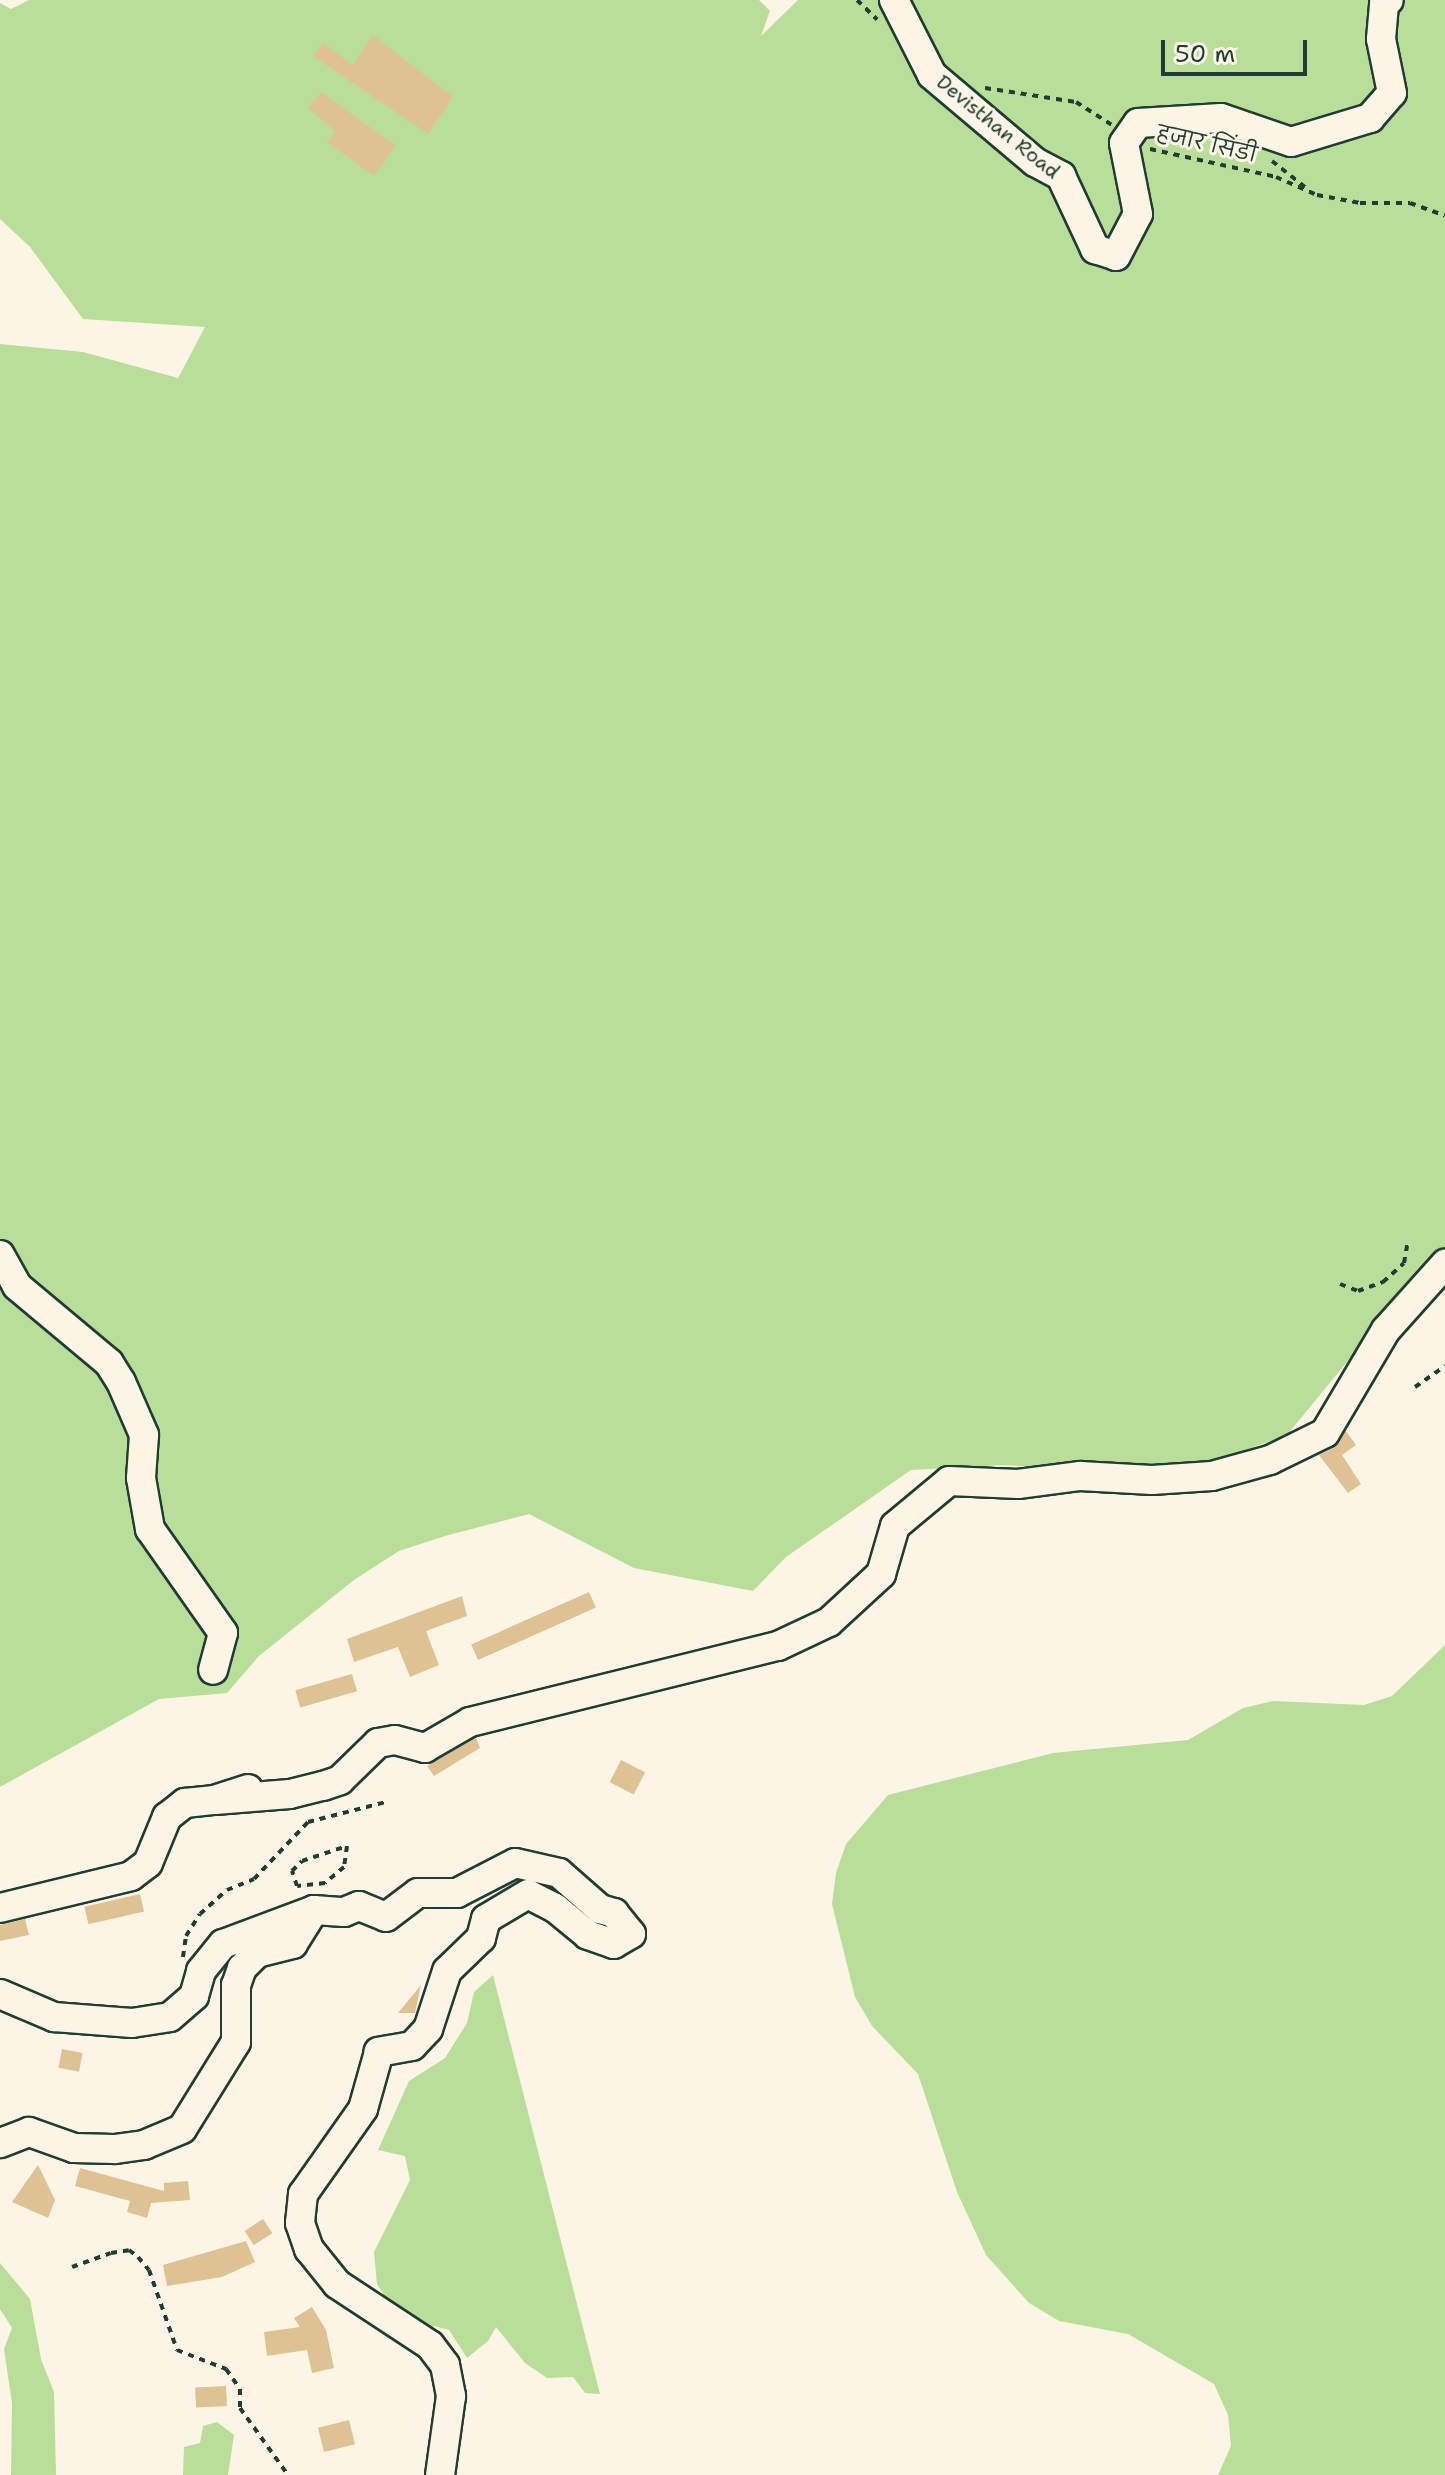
<!DOCTYPE html>
<meta charset="utf-8">
<style>
body{margin:0}
#map{position:relative;width:1445px;height:2475px;overflow:hidden;background:#fcf5e5;font-family:"Shantell Sans","Playpen Sans Deva",sans-serif}
div>[style]{position:absolute}
[style*='--x']{left:calc(var(--x)*1px);top:calc(var(--y)*1px);width:calc(var(--w)*1px);rotate:calc(var(--a)*1deg)}
.green>*{inset:0;background:#b9de99}
.building>*{inset:0;background:#dec293;transform-origin:0 0}
.path>*{height:4px;margin-top:-2px;transform-origin:0;background:repeating-linear-gradient(90deg,#1f3d34 0 6px,transparent 0 12px)}
.roads{filter:drop-shadow(2px 0 #1f3d34) drop-shadow(-2px 0 #1f3d34) drop-shadow(0 2px #1f3d34) drop-shadow(0 -2px #1f3d34)}
.minor>*{height:28px;margin:-14px;padding:0 14px;transform-origin:14px;border-radius:14px;background:#fcf5e5}
span{translate:-50% -50%;white-space:nowrap;text-align:center;line-height:1.15;-webkit-text-stroke:6px #fcf5e5;paint-order:stroke}
.street-label{font-size:20px;color:#1f3d34}
.scale{position:absolute;left:1161px;top:40px;width:146px;height:36px;box-sizing:border-box;border:4px solid #1f3d34;border-top:0;padding-left:10px;font-size:24px;line-height:28px;white-space:nowrap;color:#1f3d34;-webkit-text-stroke:6px #fcf5e5;paint-order:stroke}
</style>
<div id="map">
<div class="green">
<i style="clip-path:polygon(29px 0,759px 0,770px 11px,761px 36px,798px 0,1445px 0,1445px 1250px,1430px 1261px,1287px 1435px,1181px 1473px,1001px 1465px,911px 1470px,786px 1557px,753px 1591px,634px 1568px,529px 1514px,445px 1536px,399px 1551px,354px 1580px,259px 1656px,227px 1693px,159px 1699px,0 1787px,0 344px,83px 352px,178px 378px,205px 327px,83px 319px,30px 247px,0 219px,0 3px,11px 9px)"></i>
<i style="clip-path:polygon(1445px 1645px,1445px 2475px,1218px 2475px,1231px 2446px,1228px 2415px,1214px 2384px,1128px 2334px,1059px 2321px,1029px 2303px,986px 2255px,957px 2192px,918px 2074px,872px 2026px,855px 1997px,832px 1904px,836px 1873px,846px 1844px,888px 1795px,1053px 1753px,1188px 1740px,1243px 1708px,1273px 1701px,1364px 1705px,1392px 1696px)"></i>
<i style="clip-path:polygon(493px 1975px,600px 2394px,585px 2393px,573px 2377px,547px 2378px,525px 2363px,496px 2327px,488px 2341px,467px 2358px,449px 2330px,434px 2326px,418px 2349px,377px 2284px,374px 2252px,410px 2180px,405px 2156px,378px 2150px,409px 2081px,445px 2058px,467px 2023px,474px 1992px)"></i>
<i style="clip-path:polygon(0 2263px,30px 2299px,41px 2359px,54px 2392px,56px 2475px,11px 2475px,12px 2403px,4px 2349px,12px 2328px,0 2309px)"></i>
<i style="clip-path:polygon(217px 2422px,234px 2435px,228px 2475px,183px 2475px,184px 2447px,200px 2443px,203px 2426px)"></i>
</div>
<div class="building">
<i style="clip-path:polygon(373px 35px,453px 97px,428px 134px,313px 56px,323px 43px,353px 65px)"></i>
<i style="clip-path:polygon(321px 92px,396px 146px,374px 176px,327px 142px,335px 131px,308px 108px)"></i>
<i style="clip-path:polygon(1346px 1431px,1356px 1445px,1342px 1455px,1361px 1484px,1348px 1493px,1319px 1455px,1333px 1448px)"></i>
<i style="left:589px;top:1592px;width:17px;height:129px;rotate:66deg"></i>
<i style="clip-path:polygon(462px 1596px,467px 1616px,426px 1631px,439px 1665px,410px 1677px,398px 1647px,354px 1662px,347px 1639px)"></i>
<i style="left:352px;top:1674px;width:18px;height:59px;rotate:74deg"></i>
<i style="clip-path:polygon(476px 1738px,480px 1748px,434px 1776px,427px 1766px)"></i>
<i style="left:621px;top:1760px;width:27px;height:25px;rotate:27deg"></i>
<i style="left:140px;top:1894px;width:18px;height:57px;rotate:77deg"></i>
<i style="clip-path:polygon(25px 1919px,29px 1935px,0 1941px,0 1925px)"></i>
<i style="clip-path:polygon(421px 1985px,415px 2013px,398px 2013px)"></i>
<i style="left:62px;top:2049px;width:21px;height:19px;rotate:11deg"></i>
<i style="clip-path:polygon(38px 2165px,55px 2200px,48px 2218px,12px 2202px)"></i>
<i style="clip-path:polygon(80px 2168px,164px 2191px,164px 2183px,188px 2181px,190px 2200px,151px 2203px,147px 2218px,127px 2212px,130px 2201px,75px 2186px)"></i>
<i style="left:263px;top:2219px;width:17px;height:22px;rotate:57deg"></i>
<i style="clip-path:polygon(246px 2241px,255px 2262px,222px 2277px,167px 2286px,163px 2265px)"></i>
<i style="clip-path:polygon(312px 2307px,326px 2330px,334px 2368px,312px 2373px,307px 2350px,267px 2356px,264px 2332px,300px 2327px,294px 2318px)"></i>
<i style="left:226px;top:2386px;width:20px;height:31px;rotate:87deg"></i>
<i style="left:349px;top:2420px;width:25px;height:32px;rotate:76deg"></i>
</div>
<div class="path">
<i style="--x:857;--y:0;--w:28;--a:44"></i>
<i style="--x:985;--y:88;--w:92;--a:8.7"></i>
<i style="--x:1076;--y:102;--w:43;--a:32.6"></i>
<i style="--x:1150;--y:149;--w:129;--a:12.5"></i>
<i style="--x:1276;--y:177;--w:45;--a:23.7"></i>
<i style="--x:1317;--y:195;--w:44;--a:10.5"></i>
<i style="--x:1360;--y:203;--w:50;--a:0"></i>
<i style="--x:1410;--y:203;--w:37;--a:20"></i>
<i style="--x:1272;--y:161;--w:42;--a:38.2"></i>
<i style="--x:1340;--y:1284;--w:19;--a:21"></i>
<i style="--x:1358;--y:1291;--w:27;--a:-20"></i>
<i style="--x:1383;--y:1282;--w:28;--a:-42"></i>
<i style="--x:1404;--y:1263;--w:23;--a:-80"></i>
<i style="--x:1415;--y:1387;--w:37;--a:-35"></i>
<i style="--x:347;--y:1846;--w:21;--a:98"></i>
<i style="--x:344;--y:1867;--w:25;--a:140"></i>
<i style="--x:325;--y:1883;--w:28;--a:174"></i>
<i style="--x:297;--y:1886;--w:16;--a:-108"></i>
<i style="--x:292;--y:1871;--w:14;--a:-45"></i>
<i style="--x:302;--y:1861;--w:47;--a:-18.4"></i>
<i style="--x:183;--y:1957;--w:21;--a:-82"></i>
<i style="--x:186;--y:1936;--w:26;--a:-58"></i>
<i style="--x:200;--y:1914;--w:36;--a:-42"></i>
<i style="--x:227;--y:1890;--w:29;--a:-22"></i>
<i style="--x:254;--y:1879;--w:79;--a:-46.5"></i>
<i style="--x:308;--y:1822;--w:81;--a:-14.4"></i>
<i style="--x:72;--y:2267;--w:41;--a:-19.7"></i>
<i style="--x:111;--y:2253;--w:18;--a:-9"></i>
<i style="--x:129;--y:2250;--w:11;--a:38"></i>
<i style="--x:138;--y:2257;--w:17;--a:50"></i>
<i style="--x:149;--y:2270;--w:85;--a:70.7"></i>
<i style="--x:177;--y:2350;--w:53;--a:21.2"></i>
<i style="--x:226;--y:2369;--w:24;--a:55"></i>
<i style="--x:240;--y:2389;--w:19;--a:90"></i>
<i style="--x:240;--y:2408;--w:82;--a:54.4"></i>
</div>
<div class="roads">
<div class="minor">
<i style="--x:894;--y:0;--w:84;--a:63.1"></i>
<i style="--x:932;--y:75;--w:135;--a:40.2"></i>
<i style="--x:1035;--y:162;--w:30;--a:28"></i>
<i style="--x:1061;--y:176;--w:81;--a:65"></i>
<i style="--x:1095;--y:249;--w:22;--a:18"></i>
<i style="--x:1116;--y:256;--w:47;--a:-62.4"></i>
<i style="--x:1138;--y:214;--w:72;--a:-101.2"></i>
<i style="--x:1124;--y:143;--w:24;--a:-55"></i>
<i style="--x:1138;--y:123;--w:83;--a:-3.4"></i>
<i style="--x:1221;--y:118;--w:74;--a:18.9"></i>
<i style="--x:1291;--y:142;--w:83;--a:-16.9"></i>
<i style="--x:1370;--y:118;--w:33;--a:-49"></i>
<i style="--x:1392;--y:93;--w:55;--a:-101.5"></i>
<i style="--x:1381;--y:39;--w:35;--a:-85"></i>
<i style="--x:1384;--y:4;--w:6;--a:-39"></i>
<i style="--x:0;--y:1255;--w:35;--a:61"></i>
<i style="--x:17;--y:1286;--w:120;--a:39.9"></i>
<i style="--x:109;--y:1363;--w:22;--a:58"></i>
<i style="--x:121;--y:1382;--w:58;--a:66.5"></i>
<i style="--x:144;--y:1435;--w:43;--a:94"></i>
<i style="--x:141;--y:1478;--w:52;--a:80"></i>
<i style="--x:150;--y:1529;--w:127;--a:54.9"></i>
<i style="--x:223;--y:1633;--w:38;--a:105"></i>
<i style="--x:248;--y:1789;--w:35;--a:162"></i>
<i style="--x:215;--y:1800;--w:75;--a:-4.6"></i>
<i style="--x:290;--y:1794;--w:34;--a:-14"></i>
<i style="--x:323;--y:1786;--w:18;--a:-19"></i>
<i style="--x:340;--y:1780;--w:53;--a:-44.2"></i>
<i style="--x:378;--y:1743;--w:17;--a:-10"></i>
<i style="--x:395;--y:1740;--w:31;--a:15"></i>
<i style="--x:425;--y:1748;--w:52;--a:-30"></i>
<i style="--x:470;--y:1722;--w:317;--a:-13.9"></i>
<i style="--x:778;--y:1646;--w:56;--a:-25.2"></i>
<i style="--x:829;--y:1622;--w:71;--a:-42.7"></i>
<i style="--x:881;--y:1574;--w:50;--a:-73.7"></i>
<i style="--x:895;--y:1526;--w:70;--a:-39.8"></i>
<i style="--x:949;--y:1481;--w:69;--a:2.5"></i>
<i style="--x:1018;--y:1484;--w:63;--a:-7.4"></i>
<i style="--x:1080;--y:1476;--w:72;--a:3.2"></i>
<i style="--x:1152;--y:1480;--w:60;--a:-3.8"></i>
<i style="--x:1212;--y:1476;--w:60;--a:-15.4"></i>
<i style="--x:1270;--y:1460;--w:61;--a:-26.1"></i>
<i style="--x:1325;--y:1433;--w:120;--a:-59.4"></i>
<i style="--x:1386;--y:1330;--w:89;--a:-48.2"></i>
<i style="--x:0;--y:1908;--w:135;--a:-13.7"></i>
<i style="--x:131;--y:1876;--w:21;--a:-37"></i>
<i style="--x:148;--y:1863;--w:50;--a:-67.6"></i>
<i style="--x:167;--y:1817;--w:23;--a:-38"></i>
<i style="--x:185;--y:1803;--w:30;--a:-6"></i>
<i style="--x:314;--y:1910;--w:30;--a:4"></i>
<i style="--x:344;--y:1912;--w:16;--a:-22"></i>
<i style="--x:359;--y:1906;--w:29;--a:22"></i>
<i style="--x:386;--y:1917;--w:40;--a:-37"></i>
<i style="--x:418;--y:1893;--w:39;--a:0"></i>
<i style="--x:457;--y:1893;--w:65;--a:-27.3"></i>
<i style="--x:515;--y:1863;--w:45;--a:12.8"></i>
<i style="--x:559;--y:1873;--w:55;--a:41.3"></i>
<i style="--x:600;--y:1909;--w:15;--a:16"></i>
<i style="--x:614;--y:1913;--w:27;--a:51"></i>
<i style="--x:631;--y:1934;--w:20;--a:150"></i>
<i style="--x:614;--y:1944;--w:28;--a:-161"></i>
<i style="--x:588;--y:1935;--w:43;--a:-140.7"></i>
<i style="--x:555;--y:1908;--w:30;--a:-153"></i>
<i style="--x:528;--y:1894;--w:49;--a:149.2"></i>
<i style="--x:486;--y:1919;--w:20;--a:105"></i>
<i style="--x:481;--y:1938;--w:47;--a:135.9"></i>
<i style="--x:447;--y:1971;--w:61;--a:108.1"></i>
<i style="--x:428;--y:2029;--w:23;--a:133"></i>
<i style="--x:412;--y:2046;--w:34;--a:170"></i>
<i style="--x:379;--y:2052;--w:59;--a:105.7"></i>
<i style="--x:363;--y:2109;--w:104;--a:125.2"></i>
<i style="--x:303;--y:2194;--w:29;--a:96"></i>
<i style="--x:300;--y:2223;--w:28;--a:71"></i>
<i style="--x:309;--y:2249;--w:45;--a:51.3"></i>
<i style="--x:337;--y:2284;--w:111;--a:33.3"></i>
<i style="--x:430;--y:2345;--w:25;--a:53"></i>
<i style="--x:445;--y:2365;--w:32;--a:79"></i>
<i style="--x:451;--y:2396;--w:80;--a:97.9"></i>
<i style="--x:0;--y:1994;--w:59;--a:23.1"></i>
<i style="--x:54;--y:2017;--w:78;--a:4.4"></i>
<i style="--x:132;--y:2023;--w:38;--a:-9"></i>
<i style="--x:170;--y:2017;--w:32;--a:-41"></i>
<i style="--x:194;--y:1996;--w:26;--a:-74"></i>
<i style="--x:201;--y:1971;--w:35;--a:-51"></i>
<i style="--x:223;--y:1944;--w:97;--a:-20.5"></i>
<i style="--x:314;--y:1910;--w:40;--a:122"></i>
<i style="--x:293;--y:1944;--w:37;--a:166"></i>
<i style="--x:257;--y:1953;--w:21;--a:135"></i>
<i style="--x:242;--y:1968;--w:18;--a:109"></i>
<i style="--x:236;--y:1985;--w:57;--a:90"></i>
<i style="--x:236;--y:2042;--w:102;--a:121.8"></i>
<i style="--x:182;--y:2129;--w:41;--a:157.2"></i>
<i style="--x:144;--y:2145;--w:30;--a:172"></i>
<i style="--x:114;--y:2149;--w:40;--a:-178.6"></i>
<i style="--x:74;--y:2148;--w:48;--a:-160.4"></i>
<i style="--x:29;--y:2132;--w:31;--a:159"></i>
</div>
</div>
<div class="street-label">
<span style="left:998px;top:127px;rotate:39deg">Devisthan Road</span>
<span style="left:1207px;top:144px;rotate:13deg">हजार सिंडी</span>
</div>
<div class="scale">50 m</div>
</div>
